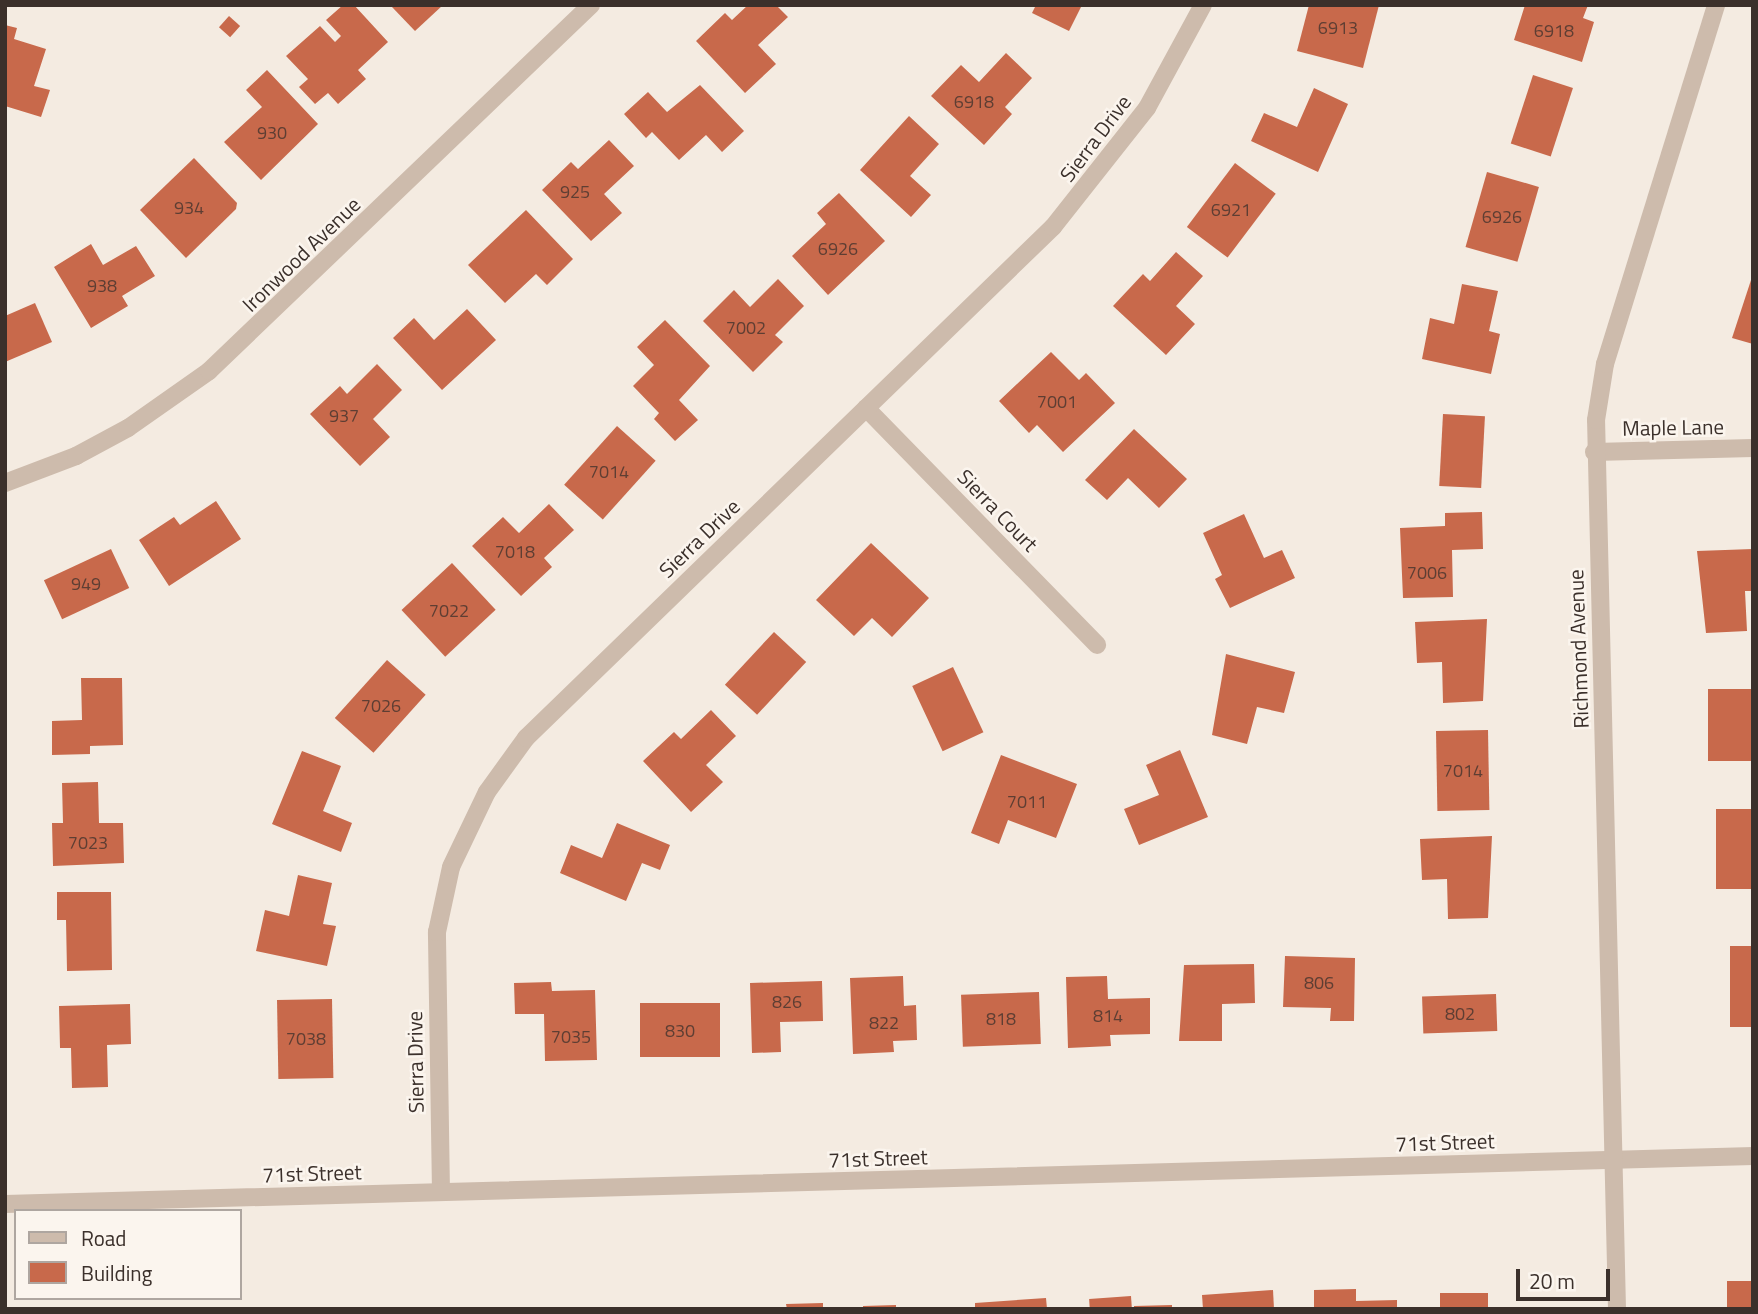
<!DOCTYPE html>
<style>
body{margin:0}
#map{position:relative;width:1758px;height:1314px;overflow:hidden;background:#f4ebe1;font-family:"Titillium Web",sans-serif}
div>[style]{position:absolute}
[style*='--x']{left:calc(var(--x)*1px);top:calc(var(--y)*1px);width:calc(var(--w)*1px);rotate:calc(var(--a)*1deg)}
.building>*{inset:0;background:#c8694b;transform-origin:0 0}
.street>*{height:18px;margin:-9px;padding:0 9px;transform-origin:9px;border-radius:9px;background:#cdbbac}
span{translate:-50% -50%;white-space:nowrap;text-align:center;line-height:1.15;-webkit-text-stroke:5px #fbf5ee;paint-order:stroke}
.number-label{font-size:18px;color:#5e3e33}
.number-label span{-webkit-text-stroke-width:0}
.street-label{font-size:21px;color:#3b302b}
.frame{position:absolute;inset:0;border:7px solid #3b302b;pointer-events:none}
.legend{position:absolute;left:14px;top:1209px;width:228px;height:91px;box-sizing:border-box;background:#fbf5ee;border:2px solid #aea6a0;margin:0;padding:9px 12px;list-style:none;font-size:21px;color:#3b302b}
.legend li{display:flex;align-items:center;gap:14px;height:35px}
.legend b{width:35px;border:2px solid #aea6a0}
.scale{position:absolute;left:1516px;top:1269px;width:94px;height:32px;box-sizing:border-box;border:4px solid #3b302b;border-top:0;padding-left:9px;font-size:21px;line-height:24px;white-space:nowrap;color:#3b302b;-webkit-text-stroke:5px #fbf5ee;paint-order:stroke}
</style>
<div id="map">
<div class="building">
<i style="clip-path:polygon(343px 5px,354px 5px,388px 42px,358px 70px,366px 79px,338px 104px,328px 93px,315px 104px,299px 87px,308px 79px,286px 56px,320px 26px,335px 42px,341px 36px,326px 20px)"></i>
<i style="clip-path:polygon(443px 5px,415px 31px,392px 7px,394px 5px)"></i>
<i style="clip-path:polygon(748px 5px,776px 5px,788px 17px,758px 45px,776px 64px,745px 93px,696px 41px,725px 13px,732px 20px)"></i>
<i style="clip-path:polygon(1036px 5px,1082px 5px,1069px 31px,1032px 13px)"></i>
<i style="clip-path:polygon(1309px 5px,1379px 5px,1363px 68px,1297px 51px)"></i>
<i style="clip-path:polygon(1525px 5px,1588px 5px,1583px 18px,1594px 22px,1582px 62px,1514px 40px)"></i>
<i style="left:229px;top:16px;width:15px;height:15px;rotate:42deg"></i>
<i style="clip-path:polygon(5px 25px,17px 28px,14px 39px,46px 49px,34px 86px,50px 90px,41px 117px,5px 106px)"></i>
<i style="clip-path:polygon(1006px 53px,1032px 78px,1005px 107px,1012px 114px,984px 145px,931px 96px,961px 65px,979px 82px)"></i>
<i style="clip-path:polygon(267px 70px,318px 124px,261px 180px,224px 142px,262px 107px,246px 90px)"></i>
<i style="left:1533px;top:75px;width:42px;height:72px;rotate:18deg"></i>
<i style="clip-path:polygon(700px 85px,744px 131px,722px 152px,706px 135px,679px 160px,652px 132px,646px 138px,624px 114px,648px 92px,667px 112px)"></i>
<i style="clip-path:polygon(1314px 88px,1348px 104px,1318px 172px,1251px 141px,1264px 113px,1297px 127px)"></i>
<i style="clip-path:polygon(909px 116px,939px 144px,910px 176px,931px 195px,911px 217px,860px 170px)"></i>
<i style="clip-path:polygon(609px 140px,634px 166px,604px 194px,622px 213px,591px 241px,542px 190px,571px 162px,578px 169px)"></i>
<i style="clip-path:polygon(194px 158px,237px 203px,236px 209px,186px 258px,140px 210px)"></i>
<i style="left:1235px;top:163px;width:51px;height:80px;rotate:37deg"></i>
<i style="left:1487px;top:172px;width:54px;height:78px;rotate:16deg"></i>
<i style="clip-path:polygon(839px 193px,885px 241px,828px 295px,792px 256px,826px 224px,817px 213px)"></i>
<i style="clip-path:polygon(526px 210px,573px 259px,547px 285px,536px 274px,505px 303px,468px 265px)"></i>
<i style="clip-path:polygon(91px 244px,103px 265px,136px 246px,155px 276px,122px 296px,128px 306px,91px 328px,54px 267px)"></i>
<i style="clip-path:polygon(1176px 252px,1203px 276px,1176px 306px,1195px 324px,1166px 355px,1113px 306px,1143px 274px,1150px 281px)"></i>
<i style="clip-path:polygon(1752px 277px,1753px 277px,1753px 344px,1732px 338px)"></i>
<i style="clip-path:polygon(778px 279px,804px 306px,775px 335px,783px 342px,753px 372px,703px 321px,734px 290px,750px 307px)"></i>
<i style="clip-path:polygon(1462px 284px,1498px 291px,1489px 331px,1500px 334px,1491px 374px,1422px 359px,1430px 318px,1454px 324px)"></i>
<i style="clip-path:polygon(35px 303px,52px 342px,5px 362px,5px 316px)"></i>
<i style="clip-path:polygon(467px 309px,496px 340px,442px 390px,393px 338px,414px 318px,434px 340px)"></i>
<i style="clip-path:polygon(665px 320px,710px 366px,679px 400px,698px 420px,675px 441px,654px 419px,659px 413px,633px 386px,654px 365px,637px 347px)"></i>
<i style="clip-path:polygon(1051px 352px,1079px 380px,1086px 373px,1115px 403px,1063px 452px,1037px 425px,1029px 433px,999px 401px)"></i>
<i style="clip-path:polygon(377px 364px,402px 390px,373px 419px,390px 437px,360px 466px,310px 414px,340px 386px,347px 394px)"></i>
<i style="left:1443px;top:414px;width:42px;height:72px;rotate:3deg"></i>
<i style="left:617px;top:426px;width:52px;height:79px;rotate:42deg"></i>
<i style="clip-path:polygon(1134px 429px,1187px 479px,1159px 508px,1128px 478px,1107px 500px,1085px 480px)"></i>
<i style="clip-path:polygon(216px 501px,241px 539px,169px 586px,139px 540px,174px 517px,180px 525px)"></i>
<i style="clip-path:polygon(549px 504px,574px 530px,544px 558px,552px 567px,521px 596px,472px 546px,503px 517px,519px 533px)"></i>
<i style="clip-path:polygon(1482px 512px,1483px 549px,1452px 550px,1453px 597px,1403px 598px,1400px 528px,1445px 526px,1445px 513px)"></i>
<i style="clip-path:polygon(1244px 514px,1264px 558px,1282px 550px,1295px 578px,1230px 608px,1215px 579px,1222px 575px,1203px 533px)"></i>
<i style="clip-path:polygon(871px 543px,929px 598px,892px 637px,872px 618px,854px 636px,816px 600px)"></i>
<i style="left:111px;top:549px;width:43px;height:74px;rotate:65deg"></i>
<i style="clip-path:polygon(1753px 549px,1753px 591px,1745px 591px,1747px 631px,1706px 633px,1697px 551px)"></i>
<i style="left:452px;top:563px;width:64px;height:69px;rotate:47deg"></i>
<i style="clip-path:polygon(1487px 619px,1483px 701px,1443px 703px,1442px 662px,1417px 663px,1415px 622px)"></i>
<i style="left:774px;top:632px;width:44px;height:72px;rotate:43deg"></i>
<i style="clip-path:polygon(1226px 654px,1295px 672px,1284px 713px,1257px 707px,1247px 744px,1212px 735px)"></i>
<i style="left:387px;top:660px;width:52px;height:78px;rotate:42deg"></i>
<i style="left:953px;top:667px;width:72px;height:45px;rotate:65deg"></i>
<i style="clip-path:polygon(81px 678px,122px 678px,123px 745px,90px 746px,90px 754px,52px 755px,52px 721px,82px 720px)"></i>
<i style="left:1753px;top:689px;width:72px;height:45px;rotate:90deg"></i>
<i style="clip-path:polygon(711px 710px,736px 736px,706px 765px,723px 782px,691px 812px,643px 761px,674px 732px,681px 739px)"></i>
<i style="left:1488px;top:730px;width:80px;height:52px;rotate:89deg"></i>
<i style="clip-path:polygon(1180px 750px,1208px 817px,1139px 845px,1124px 809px,1159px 795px,1146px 765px)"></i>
<i style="clip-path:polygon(302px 751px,341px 766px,323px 811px,352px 823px,341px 852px,272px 824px)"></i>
<i style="clip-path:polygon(1001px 755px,1077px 784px,1056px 838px,1008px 820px,999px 844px,971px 833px)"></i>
<i style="clip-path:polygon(98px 782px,99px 823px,123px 823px,124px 863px,53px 866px,52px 823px,63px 823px,62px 783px)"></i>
<i style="left:1753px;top:809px;width:80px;height:37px;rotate:90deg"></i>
<i style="clip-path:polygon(617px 823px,670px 845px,660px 870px,642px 863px,626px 901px,560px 873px,571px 845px,602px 858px)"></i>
<i style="clip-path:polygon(1492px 836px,1488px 918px,1448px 919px,1447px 879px,1422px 880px,1420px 839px)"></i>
<i style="clip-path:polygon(298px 875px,332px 883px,323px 924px,336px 926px,327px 966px,256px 951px,265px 910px,289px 916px)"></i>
<i style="clip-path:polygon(57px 892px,111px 892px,112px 970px,67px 971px,66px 920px,57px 920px)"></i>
<i style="left:1753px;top:946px;width:81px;height:23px;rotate:90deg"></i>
<i style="clip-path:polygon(1285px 956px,1355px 958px,1354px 1021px,1330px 1021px,1331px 1008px,1283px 1007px)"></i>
<i style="clip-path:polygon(1254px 964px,1255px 1003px,1222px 1004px,1222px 1041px,1179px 1041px,1184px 965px)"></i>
<i style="clip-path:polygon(903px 976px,904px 1006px,916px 1005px,917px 1040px,893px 1041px,894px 1052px,853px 1054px,850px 978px)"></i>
<i style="clip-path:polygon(1107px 976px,1108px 999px,1150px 998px,1150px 1034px,1110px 1035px,1111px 1046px,1068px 1048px,1066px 977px)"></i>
<i style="clip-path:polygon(822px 981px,823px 1021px,780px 1022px,781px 1052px,752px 1053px,750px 983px)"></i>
<i style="clip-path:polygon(551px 982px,552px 991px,595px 990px,597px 1060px,545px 1061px,544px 1014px,515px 1014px,514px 983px)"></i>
<i style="left:1039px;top:992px;width:52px;height:78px;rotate:88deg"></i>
<i style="left:1496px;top:994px;width:37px;height:74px;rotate:88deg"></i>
<i style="left:332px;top:999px;width:79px;height:55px;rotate:89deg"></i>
<i style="left:720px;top:1003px;width:54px;height:80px;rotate:90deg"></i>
<i style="clip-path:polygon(130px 1004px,131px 1044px,107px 1045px,108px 1087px,72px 1088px,71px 1048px,60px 1048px,59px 1006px)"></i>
<i style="left:1753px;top:1281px;width:28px;height:26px;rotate:90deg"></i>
<i style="clip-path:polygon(1356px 1289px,1356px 1301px,1397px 1300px,1397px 1309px,1314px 1309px,1314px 1290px)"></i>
<i style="clip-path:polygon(1273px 1290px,1274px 1309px,1203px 1309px,1202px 1295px)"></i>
<i style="left:1488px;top:1293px;width:16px;height:48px;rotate:90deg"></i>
<i style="left:1131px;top:1296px;width:13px;height:42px;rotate:86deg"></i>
<i style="clip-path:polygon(1046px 1298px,1047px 1309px,975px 1309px,975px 1303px)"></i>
<i style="clip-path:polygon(823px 1303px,823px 1309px,787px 1309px,786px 1304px)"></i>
<i style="clip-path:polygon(896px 1305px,896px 1309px,863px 1309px,863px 1306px)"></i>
<i style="clip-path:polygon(1172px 1305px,1172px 1309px,1134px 1309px,1134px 1306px)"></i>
</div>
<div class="street">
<i style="--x:866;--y:408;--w:331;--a:45.7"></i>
<i style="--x:1594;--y:452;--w:159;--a:-1.4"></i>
<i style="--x:5;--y:483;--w:76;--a:-20.8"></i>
<i style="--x:76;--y:456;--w:59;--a:-28.3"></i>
<i style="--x:128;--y:428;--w:99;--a:-35.1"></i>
<i style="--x:209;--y:371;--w:529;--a:-43.77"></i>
<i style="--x:441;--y:1192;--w:260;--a:-90.9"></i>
<i style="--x:437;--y:932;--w:66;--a:-77.8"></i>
<i style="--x:451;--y:867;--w:83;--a:-64.4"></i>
<i style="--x:487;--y:792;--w:67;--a:-54.2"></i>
<i style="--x:526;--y:738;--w:734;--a:-44.12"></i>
<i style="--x:1053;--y:227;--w:152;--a:-51.7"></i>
<i style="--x:1147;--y:108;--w:117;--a:-61.5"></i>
<i style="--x:5;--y:1204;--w:1749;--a:-1.57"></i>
<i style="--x:1617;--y:1309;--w:889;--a:-91.35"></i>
<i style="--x:1596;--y:420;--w:57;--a:-80.9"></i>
<i style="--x:1605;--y:364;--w:376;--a:-72.8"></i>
</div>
<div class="number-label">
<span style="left:1338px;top:28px">6913</span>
<span style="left:1554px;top:31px">6918</span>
<span style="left:974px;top:102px">6918</span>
<span style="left:272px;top:133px">930</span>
<span style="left:575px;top:192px">925</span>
<span style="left:189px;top:208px">934</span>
<span style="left:1231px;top:210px">6921</span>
<span style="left:1502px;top:217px">6926</span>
<span style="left:838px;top:249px">6926</span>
<span style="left:102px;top:286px">938</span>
<span style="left:746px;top:328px">7002</span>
<span style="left:1057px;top:402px">7001</span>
<span style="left:344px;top:416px">937</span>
<span style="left:609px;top:472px">7014</span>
<span style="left:515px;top:552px">7018</span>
<span style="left:1427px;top:573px">7006</span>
<span style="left:86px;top:584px">949</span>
<span style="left:449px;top:611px">7022</span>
<span style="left:381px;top:706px">7026</span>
<span style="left:1463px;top:771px">7014</span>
<span style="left:1027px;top:802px">7011</span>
<span style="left:88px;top:843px">7023</span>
<span style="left:1319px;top:983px">806</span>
<span style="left:787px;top:1002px">826</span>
<span style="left:1460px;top:1014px">802</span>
<span style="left:1108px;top:1016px">814</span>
<span style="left:1001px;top:1019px">818</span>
<span style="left:884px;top:1023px">822</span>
<span style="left:680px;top:1031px">830</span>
<span style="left:571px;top:1037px">7035</span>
<span style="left:306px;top:1039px">7038</span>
</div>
<div class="street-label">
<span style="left:1095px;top:138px;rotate:-53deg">Sierra Drive</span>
<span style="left:301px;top:254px;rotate:-44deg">Ironwood Avenue</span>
<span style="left:1673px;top:427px;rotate:-1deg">Maple Lane</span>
<span style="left:998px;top:510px;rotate:46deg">Sierra Court</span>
<span style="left:699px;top:538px;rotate:-44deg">Sierra Drive</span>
<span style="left:1578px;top:649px;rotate:-92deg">Richmond Avenue</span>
<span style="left:415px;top:1062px;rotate:-91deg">Sierra Drive</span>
<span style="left:1445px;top:1142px;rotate:-2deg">71st Street</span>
<span style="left:878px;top:1158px;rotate:-2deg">71st Street</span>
<span style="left:312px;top:1173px;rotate:-2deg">71st Street</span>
</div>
<div class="frame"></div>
<ul class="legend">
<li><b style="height:9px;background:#cdbbac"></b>Road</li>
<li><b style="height:19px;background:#c8694b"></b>Building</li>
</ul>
<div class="scale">20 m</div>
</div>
